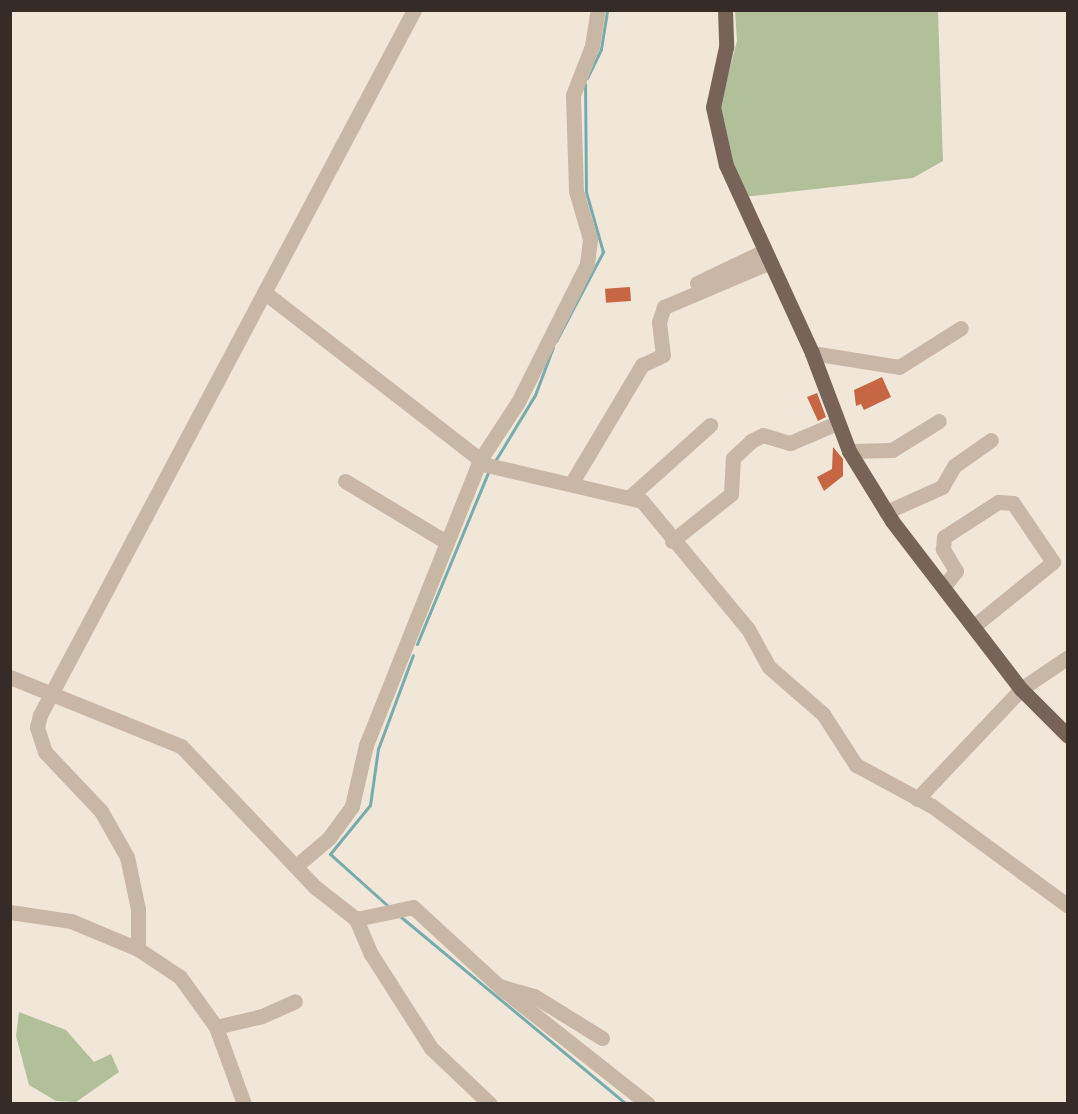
<!DOCTYPE html>
<style>
body{margin:0}
#map{position:relative;width:1078px;height:1114px;overflow:hidden;background:#f1e7d9;font-family:"DejaVu Sans",sans-serif}
div>[style]{position:absolute}
[style*='--x']{left:calc(var(--x)*1px);top:calc(var(--y)*1px);width:calc(var(--w)*1px);rotate:calc(var(--a)*1deg)}
.green>*{inset:0;background:#b2c09a}
.stream>*{height:3px;margin:-1.5px;padding:0 1.5px;transform-origin:1.5px;border-radius:1.5px;background:#79abae}
.building>*{inset:0;background:#c66643;transform-origin:0 0}
.minor>*{height:15px;margin:-7.5px;padding:0 7.5px;transform-origin:7.5px;border-radius:7.5px;background:#c9b7a6}
.major>*{height:15px;margin:-7.5px;padding:0 7.5px;transform-origin:7.5px;border-radius:7.5px;background:#776358}
span{translate:-50% -50%;white-space:nowrap;text-align:center;line-height:1.15;-webkit-text-stroke:6px #f9f1e6;paint-order:stroke}
.frame{position:absolute;inset:0;border:12px solid #352c27;pointer-events:none}
</style>
<div id="map">
<div class="green">
<i style="clip-path:polygon(735px 11px,938px 11px,943px 161px,913px 178px,743px 197px,719px 110px,737px 41px)"></i>
<i style="clip-path:polygon(19px 1012px,66px 1030px,94px 1062px,111px 1054px,119px 1072px,76px 1102px,56px 1101px,29px 1085px,16px 1036px)"></i>
</div>
<div class="stream">
<i style="--x:587;--y:78;--w:32;--a:-64"></i>
<i style="--x:601;--y:49;--w:39;--a:-81"></i>
<i style="--x:556;--y:341;--w:101;--a:-62.2"></i>
<i style="--x:603;--y:252;--w:62;--a:-105.8"></i>
<i style="--x:586;--y:192;--w:108;--a:-90.5"></i>
<i style="--x:495;--y:461;--w:77;--a:-58.8"></i>
<i style="--x:535;--y:395;--w:51;--a:-69.4"></i>
<i style="--x:417;--y:644;--w:185;--a:-67.5"></i>
<i style="--x:388;--y:906;--w:78;--a:-138.1"></i>
<i style="--x:330;--y:854;--w:63;--a:-50.8"></i>
<i style="--x:370;--y:805;--w:57;--a:-81.9"></i>
<i style="--x:378;--y:749;--w:100;--a:-69.6"></i>
<i style="--x:401;--y:917;--w:293;--a:39.7"></i>
</div>
<div class="building">
<i style="left:630px;top:287px;width:14px;height:25px;rotate:86deg"></i>
<i style="clip-path:polygon(882px 377px,891px 397px,864px 410px,861px 404px,856px 406px,854px 390px)"></i>
<i style="clip-path:polygon(817px 393px,826px 417px,818px 421px,807px 397px)"></i>
<i style="clip-path:polygon(833px 447px,843px 459px,843px 476px,824px 491px,817px 477px,832px 469px)"></i>
</div>
<div class="minor">
<i style="--x:697;--y:283;--w:72;--a:-25.5"></i>
<i style="--x:264;--y:292;--w:282;--a:37.8"></i>
<i style="--x:487;--y:465;--w:159;--a:13.1"></i>
<i style="--x:642;--y:501;--w:166;--a:50.4"></i>
<i style="--x:748;--y:629;--w:43;--a:61.1"></i>
<i style="--x:769;--y:667;--w:72;--a:41"></i>
<i style="--x:823;--y:714;--w:61;--a:57.1"></i>
<i style="--x:856;--y:765;--w:86;--a:28.3"></i>
<i style="--x:932;--y:806;--w:169;--a:36.3"></i>
<i style="--x:812;--y:353;--w:88;--a:9.1"></i>
<i style="--x:899;--y:367;--w:73;--a:-32.2"></i>
<i style="--x:849;--y:451;--w:43;--a:-1.3"></i>
<i style="--x:892;--y:450;--w:55;--a:-31.7"></i>
<i style="--x:345;--y:481;--w:118;--a:31.1"></i>
<i style="--x:571;--y:484;--w:139;--a:-59.2"></i>
<i style="--x:642;--y:365;--w:23;--a:-25"></i>
<i style="--x:663;--y:355;--w:33;--a:-97"></i>
<i style="--x:659;--y:322;--w:16;--a:-72"></i>
<i style="--x:664;--y:307;--w:113;--a:-22.9"></i>
<i style="--x:632;--y:495;--w:105;--a:-41.9"></i>
<i style="--x:886;--y:512;--w:61;--a:-24.1"></i>
<i style="--x:942;--y:487;--w:24;--a:-60"></i>
<i style="--x:954;--y:466;--w:45;--a:-35.1"></i>
<i style="--x:672;--y:541;--w:75;--a:-38.5"></i>
<i style="--x:731;--y:494;--w:36;--a:-87"></i>
<i style="--x:733;--y:458;--w:25;--a:-43"></i>
<i style="--x:751;--y:441;--w:13;--a:-27"></i>
<i style="--x:763;--y:435;--w:28;--a:17"></i>
<i style="--x:790;--y:443;--w:51;--a:-23.1"></i>
<i style="--x:945;--y:585;--w:18;--a:-52"></i>
<i style="--x:956;--y:571;--w:26;--a:-121"></i>
<i style="--x:943;--y:549;--w:12;--a:-85"></i>
<i style="--x:944;--y:537;--w:64;--a:-32.9"></i>
<i style="--x:998;--y:502;--w:15;--a:4"></i>
<i style="--x:1013;--y:503;--w:71;--a:55.9"></i>
<i style="--x:1053;--y:562;--w:100;--a:141.1"></i>
<i style="--x:10;--y:677;--w:184;--a:22"></i>
<i style="--x:181;--y:746;--w:195;--a:46.5"></i>
<i style="--x:315;--y:887;--w:52;--a:38"></i>
<i style="--x:356;--y:919;--w:38;--a:67"></i>
<i style="--x:371;--y:954;--w:112;--a:57.4"></i>
<i style="--x:431;--y:1048;--w:81;--a:43.5"></i>
<i style="--x:917;--y:799;--w:151;--a:-46.6"></i>
<i style="--x:1021;--y:689;--w:57;--a:-34.2"></i>
<i style="--x:296;--y:866;--w:43;--a:-40.3"></i>
<i style="--x:329;--y:838;--w:39;--a:-54"></i>
<i style="--x:352;--y:806;--w:63;--a:-77.1"></i>
<i style="--x:366;--y:745;--w:307;--a:-68.2"></i>
<i style="--x:480;--y:460;--w:69;--a:-56.8"></i>
<i style="--x:518;--y:402;--w:154;--a:-63.4"></i>
<i style="--x:587;--y:264;--w:25;--a:-83"></i>
<i style="--x:590;--y:239;--w:50;--a:-106.3"></i>
<i style="--x:576;--y:191;--w:96;--a:-91.8"></i>
<i style="--x:573;--y:95;--w:53;--a:-68.8"></i>
<i style="--x:592;--y:46;--w:36;--a:-81"></i>
<i style="--x:10;--y:912;--w:62;--a:8.4"></i>
<i style="--x:71;--y:921;--w:73;--a:22.7"></i>
<i style="--x:138;--y:949;--w:50;--a:33.7"></i>
<i style="--x:180;--y:977;--w:62;--a:54.2"></i>
<i style="--x:216;--y:1027;--w:82;--a:70"></i>
<i style="--x:356;--y:919;--w:58;--a:-11.9"></i>
<i style="--x:413;--y:907;--w:117;--a:42.6"></i>
<i style="--x:499;--y:986;--w:36;--a:16"></i>
<i style="--x:534;--y:996;--w:80;--a:31.7"></i>
<i style="--x:138;--y:949;--w:40;--a:-90"></i>
<i style="--x:138;--y:909;--w:53;--a:-101.9"></i>
<i style="--x:127;--y:857;--w:53;--a:-119.5"></i>
<i style="--x:101;--y:811;--w:81;--a:-133.5"></i>
<i style="--x:45;--y:752;--w:26;--a:-108"></i>
<i style="--x:37;--y:727;--w:12;--a:-76"></i>
<i style="--x:40;--y:715;--w:798;--a:-62.05"></i>
<i style="--x:501;--y:988;--w:187;--a:38.3"></i>
<i style="--x:216;--y:1027;--w:47;--a:-13.4"></i>
<i style="--x:262;--y:1016;--w:36;--a:-24"></i>
</div>
<div class="major">
<i style="--x:725;--y:10;--w:37;--a:88"></i>
<i style="--x:726;--y:47;--w:61;--a:102.2"></i>
<i style="--x:713;--y:107;--w:59;--a:77.4"></i>
<i style="--x:726;--y:165;--w:207;--a:65.4"></i>
<i style="--x:812;--y:353;--w:105;--a:69.3"></i>
<i style="--x:849;--y:451;--w:82;--a:58.4"></i>
<i style="--x:892;--y:521;--w:212;--a:52.5"></i>
<i style="--x:1021;--y:689;--w:66;--a:45"></i>
</div>
<div class="frame"></div>
</div>
